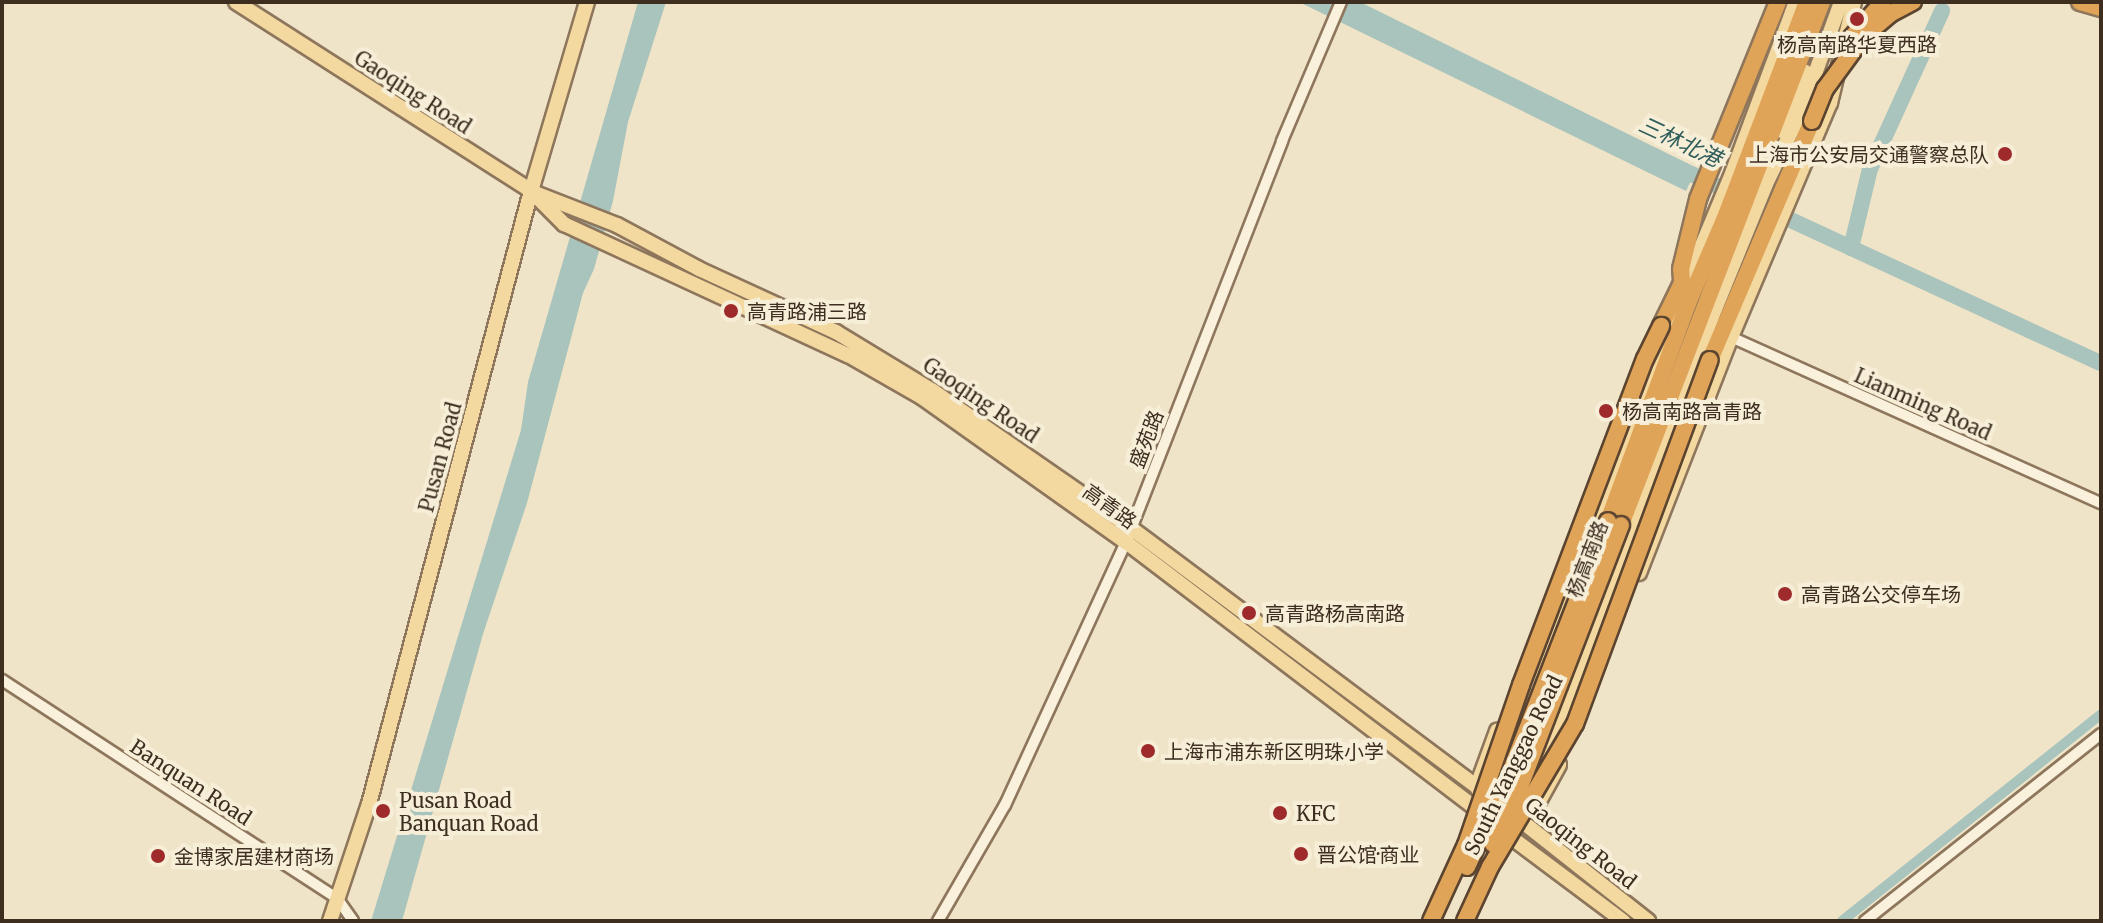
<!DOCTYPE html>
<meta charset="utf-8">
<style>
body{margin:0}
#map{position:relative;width:2103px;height:923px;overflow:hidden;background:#f0e4c8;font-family:Merriweather,"Noto Sans SC",serif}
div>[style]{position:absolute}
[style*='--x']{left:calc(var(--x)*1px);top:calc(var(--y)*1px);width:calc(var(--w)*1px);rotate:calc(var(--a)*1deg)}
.water>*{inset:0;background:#a9c4bc}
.canal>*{height:10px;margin:-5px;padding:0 5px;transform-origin:5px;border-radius:5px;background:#a9c4bc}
.river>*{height:16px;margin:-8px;padding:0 8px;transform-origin:8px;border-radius:8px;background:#a9c4bc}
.roads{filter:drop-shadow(2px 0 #8d765c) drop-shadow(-2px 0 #8d765c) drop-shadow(0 2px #8d765c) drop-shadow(0 -2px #8d765c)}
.minor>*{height:10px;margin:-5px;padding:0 5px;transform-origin:5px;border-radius:5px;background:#faf1dc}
.major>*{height:14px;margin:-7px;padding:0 7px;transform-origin:7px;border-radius:7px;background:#f3d9a0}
.highway>*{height:16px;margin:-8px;padding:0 8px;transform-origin:8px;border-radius:8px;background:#e0a458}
.bridges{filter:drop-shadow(2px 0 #5b4430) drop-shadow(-2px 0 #5b4430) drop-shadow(0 2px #5b4430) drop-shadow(0 -2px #5b4430)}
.highway-bridge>*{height:16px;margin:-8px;padding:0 8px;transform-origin:8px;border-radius:8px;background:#e0a458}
.dots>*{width:22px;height:22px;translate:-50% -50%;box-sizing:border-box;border:4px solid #f7eed8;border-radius:50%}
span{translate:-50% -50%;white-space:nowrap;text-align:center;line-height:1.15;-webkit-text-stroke:8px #f7eed8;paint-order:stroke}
.poi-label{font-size:20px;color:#3d2e20}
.right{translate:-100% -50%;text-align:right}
.left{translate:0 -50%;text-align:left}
.street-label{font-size:20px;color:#3d2e20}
.water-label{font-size:22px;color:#2f5d5a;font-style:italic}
.frame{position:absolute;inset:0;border:4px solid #3d2e20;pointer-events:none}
</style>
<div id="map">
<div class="water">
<i style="clip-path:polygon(638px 2px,666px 2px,628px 122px,613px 201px,594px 269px,583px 293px,527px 503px,483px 634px,402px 921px,371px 921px,521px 430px,528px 382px)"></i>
<i style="clip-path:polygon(1299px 2px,1360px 2px,1697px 168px,1686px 191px)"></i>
</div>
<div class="canal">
<i style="--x:1842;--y:921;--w:332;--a:-38.6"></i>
</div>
<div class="river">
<i style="--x:1676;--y:167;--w:468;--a:24.8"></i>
<i style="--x:1851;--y:248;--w:81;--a:-76.5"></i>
<i style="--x:1870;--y:169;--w:174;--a:-65.5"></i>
</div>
<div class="roads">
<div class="minor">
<i style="--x:1731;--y:337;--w:406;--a:24.2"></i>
<i style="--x:2;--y:680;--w:400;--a:33.1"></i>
<i style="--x:337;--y:898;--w:28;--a:55"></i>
<i style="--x:938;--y:921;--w:134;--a:-60"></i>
<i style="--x:1005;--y:805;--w:289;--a:-65.3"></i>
<i style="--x:1126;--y:542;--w:430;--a:-68.7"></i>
<i style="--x:1282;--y:141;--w:151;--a:-67"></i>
<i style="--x:1865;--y:921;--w:301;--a:-38.4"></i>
</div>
<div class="major">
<i style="--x:236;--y:2;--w:350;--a:32.6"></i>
<i style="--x:531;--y:191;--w:47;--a:45"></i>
<i style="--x:564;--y:224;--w:313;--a:24.8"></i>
<i style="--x:848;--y:355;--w:86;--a:29.8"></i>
<i style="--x:923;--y:398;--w:249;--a:35.4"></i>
<i style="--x:1126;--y:542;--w:450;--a:37.3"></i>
<i style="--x:1781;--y:131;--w:64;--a:-67.9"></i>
<i style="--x:535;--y:193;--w:88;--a:21.3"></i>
<i style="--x:617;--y:225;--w:93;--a:28.2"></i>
<i style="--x:699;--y:269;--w:151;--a:24.7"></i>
<i style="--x:836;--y:332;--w:114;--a:31.3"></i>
<i style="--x:933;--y:391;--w:241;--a:34.7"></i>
<i style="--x:1131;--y:528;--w:449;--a:36.8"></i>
<i style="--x:1639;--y:573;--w:253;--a:-68.7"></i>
<i style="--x:1731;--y:337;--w:254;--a:-67.1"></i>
<i style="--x:1830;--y:103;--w:104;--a:-76.6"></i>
<i style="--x:1496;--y:782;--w:438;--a:-69.5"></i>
<i style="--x:1649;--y:372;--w:218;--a:-67.3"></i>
<i style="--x:1733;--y:171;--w:180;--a:-69.6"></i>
<i style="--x:1525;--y:792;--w:86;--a:-63.1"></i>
<i style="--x:1564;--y:715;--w:433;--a:-69.6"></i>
<i style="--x:1715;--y:309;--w:135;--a:-67.8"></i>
<i style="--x:1766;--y:184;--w:85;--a:-64.3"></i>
<i style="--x:1803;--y:107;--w:112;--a:-70.1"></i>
<i style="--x:1480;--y:794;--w:9;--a:-111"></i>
<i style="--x:1477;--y:786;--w:59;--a:-70"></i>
<i style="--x:1510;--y:812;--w:176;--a:38.3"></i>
<i style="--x:1521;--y:812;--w:17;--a:-24"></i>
<i style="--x:1537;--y:805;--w:46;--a:-61.2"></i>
<i style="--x:1500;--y:829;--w:154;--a:36.8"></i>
<i style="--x:330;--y:921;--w:123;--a:-71.6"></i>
<i style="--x:369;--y:804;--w:634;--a:-75.2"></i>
<i style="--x:531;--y:191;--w:197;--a:-73.5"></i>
</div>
<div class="highway">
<i style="--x:2080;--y:2;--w:22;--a:16"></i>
<i style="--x:1683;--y:295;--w:26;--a:-94"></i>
<i style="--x:1681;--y:269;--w:72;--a:-76.3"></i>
<i style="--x:1698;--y:199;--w:213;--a:-67.9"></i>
<i style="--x:1661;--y:326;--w:48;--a:-64"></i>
<i style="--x:1710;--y:360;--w:260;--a:-66.9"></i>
<i style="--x:1608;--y:521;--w:234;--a:-69.8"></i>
<i style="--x:1689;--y:301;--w:94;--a:-66.7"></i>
<i style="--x:1726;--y:215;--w:228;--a:-69.2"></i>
<i style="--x:1621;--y:525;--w:560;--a:-68.98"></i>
</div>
</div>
<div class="bridges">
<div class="highway-bridge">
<i style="--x:1851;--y:38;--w:48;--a:-48.4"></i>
<i style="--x:1812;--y:121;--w:35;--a:-68"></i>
<i style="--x:1825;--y:89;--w:66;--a:-53.7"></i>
<i style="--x:1864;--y:36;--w:34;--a:-40"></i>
<i style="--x:1890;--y:14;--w:26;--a:-28"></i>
<i style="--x:1493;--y:844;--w:58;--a:-64.3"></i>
<i style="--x:1518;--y:792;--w:286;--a:-68.9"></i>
<i style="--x:1467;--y:867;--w:93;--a:-65.1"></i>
<i style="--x:1506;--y:783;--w:281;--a:-68.7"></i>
<i style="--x:1431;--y:921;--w:84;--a:-65.3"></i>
<i style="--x:1466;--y:845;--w:169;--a:-71"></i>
<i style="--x:1521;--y:685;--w:349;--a:-69.2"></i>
<i style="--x:1645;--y:359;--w:37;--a:-64"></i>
<i style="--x:1465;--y:921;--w:60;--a:-65.2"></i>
<i style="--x:1490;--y:867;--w:166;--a:-59.3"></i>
<i style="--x:1575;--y:724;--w:388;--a:-69.7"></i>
</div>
</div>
<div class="dots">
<i style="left:1857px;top:19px;background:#9e2a2b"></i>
<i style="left:2005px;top:154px;background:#9e2a2b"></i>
<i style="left:731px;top:311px;background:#9e2a2b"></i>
<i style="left:1606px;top:411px;background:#9e2a2b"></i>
<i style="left:1785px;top:594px;background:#9e2a2b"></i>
<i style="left:1249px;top:613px;background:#9e2a2b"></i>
<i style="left:1148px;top:751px;background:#9e2a2b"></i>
<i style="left:383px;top:811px;background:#9e2a2b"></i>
<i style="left:1280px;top:813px;background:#9e2a2b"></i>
<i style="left:1301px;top:854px;background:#9e2a2b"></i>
<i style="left:158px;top:856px;background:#9e2a2b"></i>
</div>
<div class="poi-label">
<span style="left:1857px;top:44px">杨高南路华夏西路</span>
<span class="right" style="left:1989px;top:154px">上海市公安局交通警察总队</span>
<span class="left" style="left:747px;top:311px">高青路浦三路</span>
<span class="left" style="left:1622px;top:411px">杨高南路高青路</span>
<span class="left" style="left:1801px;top:594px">高青路公交停车场</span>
<span class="left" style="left:1265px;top:613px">高青路杨高南路</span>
<span class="left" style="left:1164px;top:751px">上海市浦东新区明珠小学</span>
<span class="left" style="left:399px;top:812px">Pusan Road<br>Banquan Road</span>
<span class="left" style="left:1296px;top:813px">KFC</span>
<span class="left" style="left:1317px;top:854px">晋公馆·商业</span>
<span class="left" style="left:174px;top:856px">金博家居建材商场</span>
</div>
<div class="street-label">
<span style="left:413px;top:92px;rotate:33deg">Gaoqing Road</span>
<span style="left:981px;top:400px;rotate:34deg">Gaoqing Road</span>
<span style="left:1923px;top:404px;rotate:24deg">Lianming Road</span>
<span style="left:1146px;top:439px;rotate:-69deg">盛苑路</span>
<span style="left:440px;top:457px;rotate:-75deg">Pusan Road</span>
<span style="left:1110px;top:506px;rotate:36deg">高青路</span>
<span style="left:1587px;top:559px;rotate:-69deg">杨高南路</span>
<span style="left:1513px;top:765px;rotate:-64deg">South Yanggao Road</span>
<span style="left:191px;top:782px;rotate:33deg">Banquan Road</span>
<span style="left:1581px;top:843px;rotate:38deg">Gaoqing Road</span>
</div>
<div class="water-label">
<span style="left:1680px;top:142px;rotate:25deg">三林北港</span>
</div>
<div class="frame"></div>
</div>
